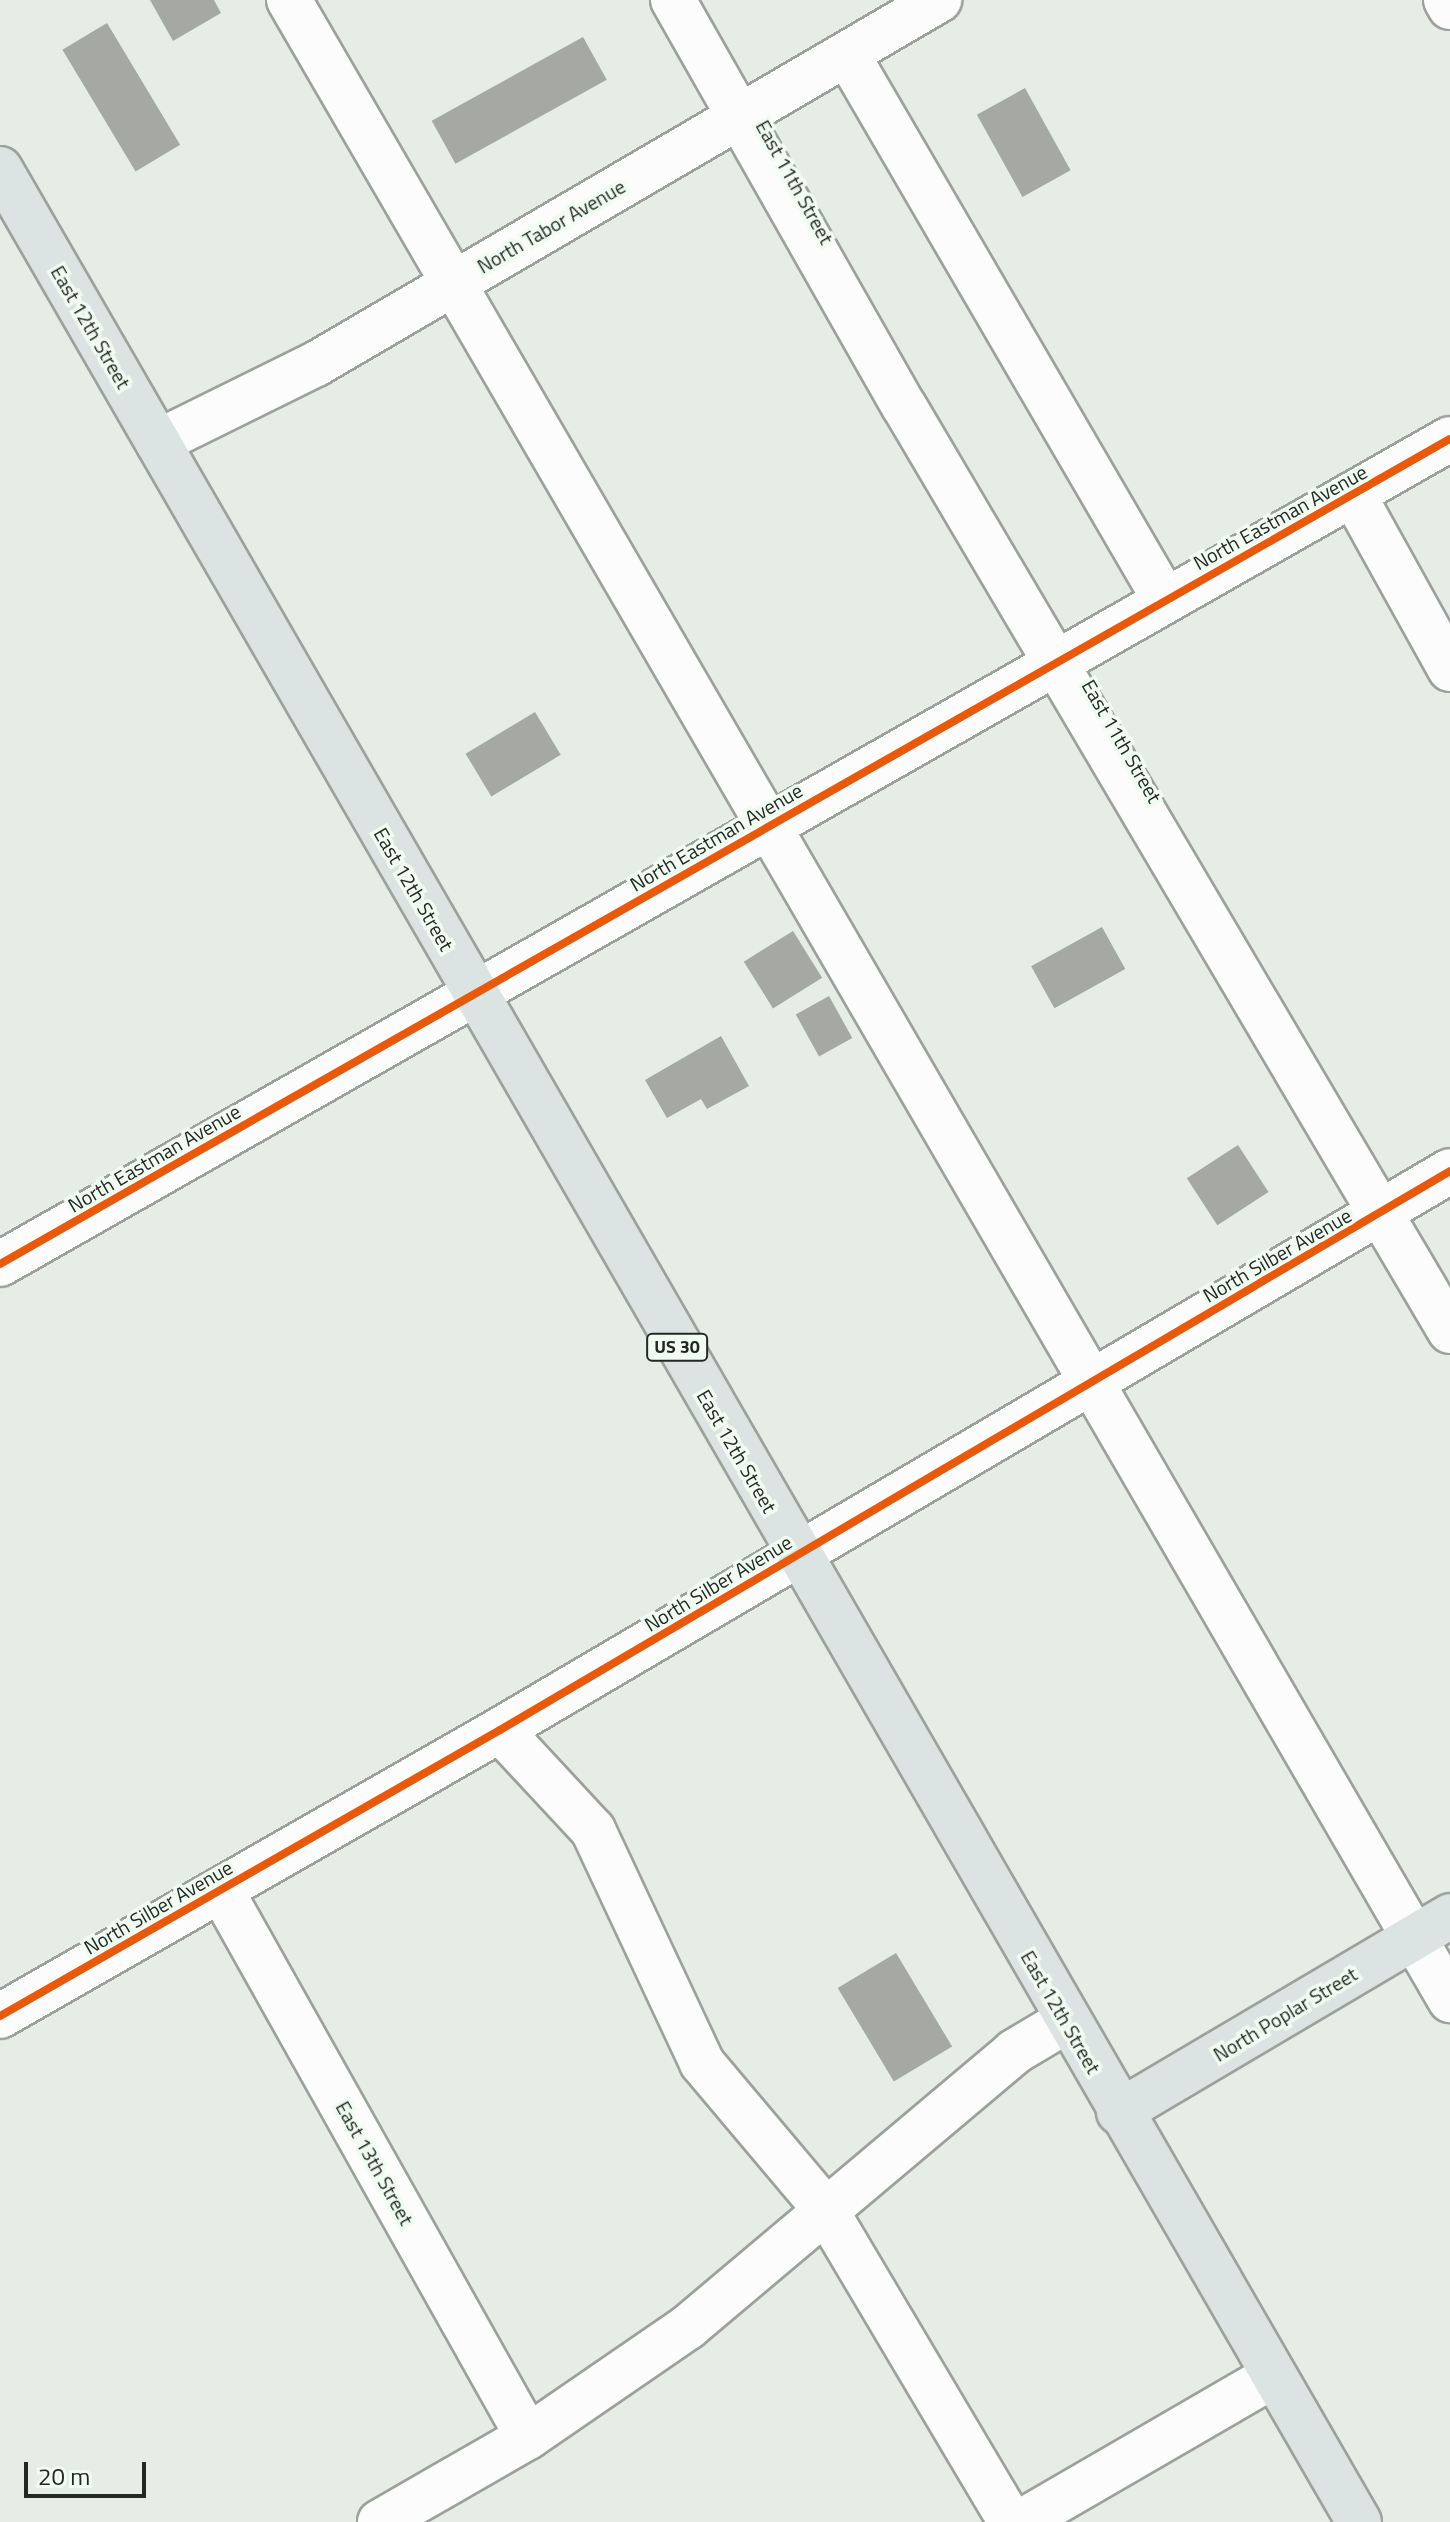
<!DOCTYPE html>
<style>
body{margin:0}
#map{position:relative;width:1450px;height:2522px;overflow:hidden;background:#e6ece6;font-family:"Titillium Web",sans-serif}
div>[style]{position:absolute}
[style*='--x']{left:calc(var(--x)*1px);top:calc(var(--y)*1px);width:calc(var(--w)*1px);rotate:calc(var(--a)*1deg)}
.building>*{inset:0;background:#a5a8a3;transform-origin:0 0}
.roads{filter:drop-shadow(2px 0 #9ca19c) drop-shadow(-2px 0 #9ca19c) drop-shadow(0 2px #9ca19c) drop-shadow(0 -2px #9ca19c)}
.minor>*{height:44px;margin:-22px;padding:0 22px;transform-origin:22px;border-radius:22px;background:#fbfcfb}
.major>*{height:44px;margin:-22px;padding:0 22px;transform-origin:22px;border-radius:22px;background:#dbe4e2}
.cycleway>*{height:8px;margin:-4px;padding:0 4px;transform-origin:4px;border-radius:4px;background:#e8590c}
span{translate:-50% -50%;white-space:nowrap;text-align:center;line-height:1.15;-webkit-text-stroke:7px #f0fcf1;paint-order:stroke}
.shield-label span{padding:2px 6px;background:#f0fcf1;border:2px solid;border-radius:6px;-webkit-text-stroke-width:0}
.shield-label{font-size:18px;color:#242824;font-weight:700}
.street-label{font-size:20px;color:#242824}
.scale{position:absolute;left:24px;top:2462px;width:122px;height:36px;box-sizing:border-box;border:4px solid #242824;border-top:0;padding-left:10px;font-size:24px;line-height:28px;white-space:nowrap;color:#242824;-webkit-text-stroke:6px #f0fcf1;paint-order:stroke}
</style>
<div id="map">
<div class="building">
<i style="clip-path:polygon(150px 0,214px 0,221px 13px,173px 41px)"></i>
<i style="left:107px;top:23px;width:142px;height:52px;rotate:59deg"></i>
<i style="left:583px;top:37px;width:49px;height:173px;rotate:61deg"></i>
<i style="left:1025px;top:88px;width:94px;height:55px;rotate:61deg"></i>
<i style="left:535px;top:712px;width:50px;height:81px;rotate:59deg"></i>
<i style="left:1102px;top:927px;width:48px;height:81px;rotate:61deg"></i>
<i style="left:793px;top:931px;width:55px;height:58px;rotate:58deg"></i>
<i style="left:829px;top:996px;width:48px;height:38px;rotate:61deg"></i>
<i style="clip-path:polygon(721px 1036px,749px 1086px,707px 1109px,701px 1099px,667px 1118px,645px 1080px)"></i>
<i style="left:1238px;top:1145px;width:56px;height:61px;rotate:57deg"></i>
<i style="left:896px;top:1953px;width:109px;height:68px;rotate:59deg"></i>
</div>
<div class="roads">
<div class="minor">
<i style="--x:289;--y:0;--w:2313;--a:59.86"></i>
<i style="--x:673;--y:0;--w:467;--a:60.4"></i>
<i style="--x:904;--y:406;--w:1074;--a:59.45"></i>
<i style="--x:1446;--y:0;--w:8;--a:60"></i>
<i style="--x:847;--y:54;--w:632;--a:59.78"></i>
<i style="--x:158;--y:442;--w:176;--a:-26.3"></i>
<i style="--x:316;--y:364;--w:722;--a:-30.3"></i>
<i style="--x:1353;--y:494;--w:200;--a:61"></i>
<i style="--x:0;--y:1264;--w:1668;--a:-29.64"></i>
<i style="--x:500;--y:1730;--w:137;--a:47.1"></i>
<i style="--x:593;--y:1830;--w:257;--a:64.9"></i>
<i style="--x:702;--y:2063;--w:191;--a:49.9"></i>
<i style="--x:825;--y:2209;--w:364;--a:59.3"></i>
<i style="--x:221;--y:1890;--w:627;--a:60.7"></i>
<i style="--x:0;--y:2016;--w:576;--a:-29.77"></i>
<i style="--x:500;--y:1730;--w:1102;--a:-30.47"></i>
<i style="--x:380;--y:2522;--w:171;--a:-29.9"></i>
<i style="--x:528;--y:2437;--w:194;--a:-34.5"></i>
<i style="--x:688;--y:2327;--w:426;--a:-40.1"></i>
<i style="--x:1014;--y:2052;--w:61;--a:-30.8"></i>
<i style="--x:1021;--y:2522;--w:291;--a:-30.1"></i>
</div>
<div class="major">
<i style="--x:0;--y:169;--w:2717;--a:59.99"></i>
<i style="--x:1119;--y:2112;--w:385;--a:-30.6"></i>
</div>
</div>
<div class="cycleway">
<i style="--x:0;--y:1264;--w:1668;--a:-29.64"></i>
<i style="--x:0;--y:2016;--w:576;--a:-29.77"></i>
<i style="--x:500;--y:1730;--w:1102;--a:-30.47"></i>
</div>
<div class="shield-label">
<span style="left:677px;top:1347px">US 30</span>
</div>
<div class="street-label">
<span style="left:795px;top:182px;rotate:61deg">East 11th Street</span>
<span style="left:551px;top:226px;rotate:-30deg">North Tabor Avenue</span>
<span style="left:91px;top:327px;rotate:60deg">East 12th Street</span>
<span style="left:1280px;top:517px;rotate:-29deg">North Eastman Avenue</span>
<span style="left:1122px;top:741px;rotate:60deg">East 11th Street</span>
<span style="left:716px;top:837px;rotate:-30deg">North Eastman Avenue</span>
<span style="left:414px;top:889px;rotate:60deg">East 12th Street</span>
<span style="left:154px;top:1158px;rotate:-30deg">North Eastman Avenue</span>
<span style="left:1277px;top:1255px;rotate:-30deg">North Silber Avenue</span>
<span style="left:737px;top:1451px;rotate:60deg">East 12th Street</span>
<span style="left:718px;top:1583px;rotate:-31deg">North Silber Avenue</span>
<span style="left:158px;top:1907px;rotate:-30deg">North Silber Avenue</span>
<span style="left:1061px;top:2012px;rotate:60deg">East 12th Street</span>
<span style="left:1285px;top:2014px;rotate:-31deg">North Poplar Street</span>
<span style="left:375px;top:2163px;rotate:61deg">East 13th Street</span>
</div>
<div class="scale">20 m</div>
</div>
